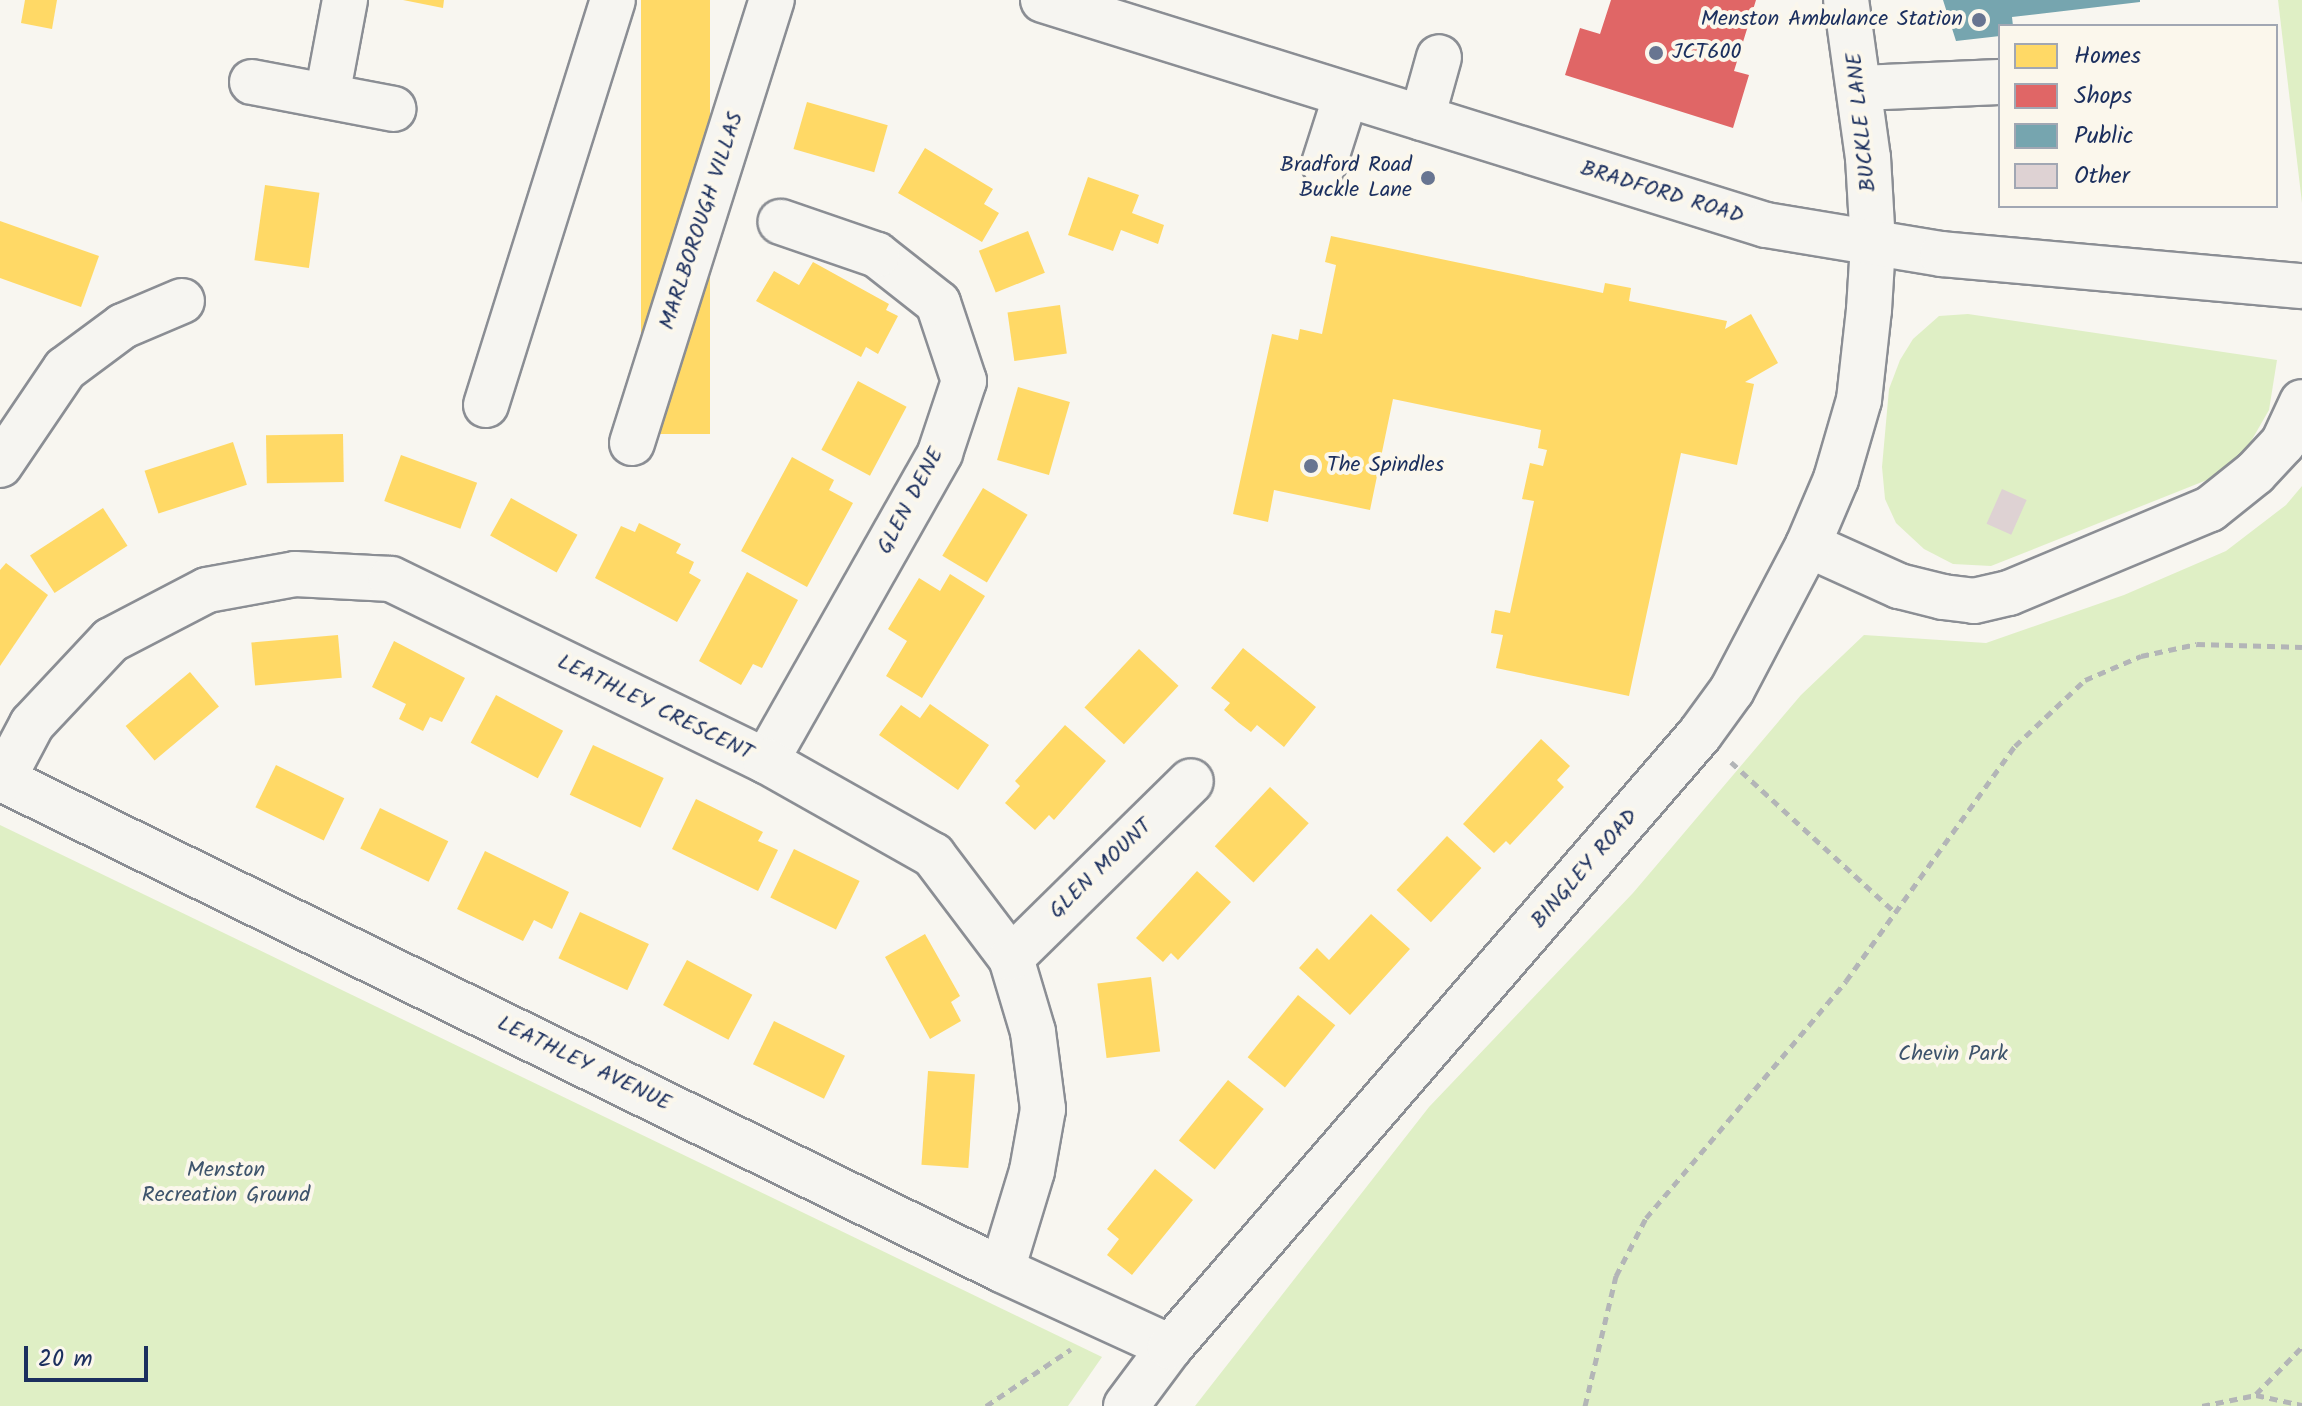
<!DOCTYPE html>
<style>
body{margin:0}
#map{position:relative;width:2302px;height:1406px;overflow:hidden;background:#f8f6f0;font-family:Kalam,sans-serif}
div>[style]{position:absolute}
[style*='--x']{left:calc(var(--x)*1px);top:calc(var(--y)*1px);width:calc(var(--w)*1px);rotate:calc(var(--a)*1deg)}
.green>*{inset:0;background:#dfefc5}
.homes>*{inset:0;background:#ffd966;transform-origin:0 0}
.shops>*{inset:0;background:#e06666}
.public>*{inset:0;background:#76a5af}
.building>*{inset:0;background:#ded2d3;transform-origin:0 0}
.path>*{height:5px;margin-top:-2.5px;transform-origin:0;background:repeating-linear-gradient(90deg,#b3b5b7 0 8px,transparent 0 14px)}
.roads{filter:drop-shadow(2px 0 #8b8e94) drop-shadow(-2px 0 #8b8e94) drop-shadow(0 2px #8b8e94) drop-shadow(0 -2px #8b8e94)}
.minor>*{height:44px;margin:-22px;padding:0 22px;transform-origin:22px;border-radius:22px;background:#f6f5f1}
.major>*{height:44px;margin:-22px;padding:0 22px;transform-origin:22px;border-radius:22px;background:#f6f5f1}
.dots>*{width:22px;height:22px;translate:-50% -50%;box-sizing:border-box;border:4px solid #fbf7ec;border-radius:50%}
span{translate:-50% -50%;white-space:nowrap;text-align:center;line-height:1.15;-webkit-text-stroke:8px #fbf7ec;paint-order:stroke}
.poi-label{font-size:22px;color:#1b2f5e}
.right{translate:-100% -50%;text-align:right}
.left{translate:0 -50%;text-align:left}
.street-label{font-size:22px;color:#1b2f5e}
.park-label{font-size:22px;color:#3e546c}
.legend{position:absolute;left:1998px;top:24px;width:280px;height:184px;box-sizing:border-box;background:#fbf7ec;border:2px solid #a1a7b3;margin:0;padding:10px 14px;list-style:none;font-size:24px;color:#1b2f5e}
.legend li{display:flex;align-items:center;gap:16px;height:40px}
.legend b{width:40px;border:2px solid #a1a7b3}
.scale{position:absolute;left:24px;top:1346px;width:124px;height:36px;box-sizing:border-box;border:4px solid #1b2f5e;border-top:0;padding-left:10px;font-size:24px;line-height:28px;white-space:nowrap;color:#1b2f5e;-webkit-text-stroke:6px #fbf7ec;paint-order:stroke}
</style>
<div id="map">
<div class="green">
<i style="clip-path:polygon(2278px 0,2302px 0,2302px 203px)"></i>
<i style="clip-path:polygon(1968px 314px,2277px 360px,2269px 410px,2246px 450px,2217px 476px,1991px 566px,1953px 564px,1924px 549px,1896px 523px,1885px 499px,1882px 467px,1889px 389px,1900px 360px,1913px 339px,1939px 316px)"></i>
<i style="clip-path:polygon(2302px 486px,2302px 1406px,1195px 1406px,1429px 1107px,1633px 893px,1801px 695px,1864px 635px,1986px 643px,2124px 595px,2226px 551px,2286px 505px)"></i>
<i style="clip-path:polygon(0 825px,1102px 1357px,1068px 1406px,0 1406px)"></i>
</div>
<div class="homes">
<i style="clip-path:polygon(25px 0,57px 0,52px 29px,21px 23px)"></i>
<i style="clip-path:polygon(403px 0,444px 0,443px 8px)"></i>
<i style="left:641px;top:0;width:69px;height:434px"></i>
<i style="left:807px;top:102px;width:84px;height:49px;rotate:16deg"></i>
<i style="clip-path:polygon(925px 148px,993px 189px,984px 204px,999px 213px,982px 242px,898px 193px)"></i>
<i style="clip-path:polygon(1088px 177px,1139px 195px,1132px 213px,1164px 225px,1158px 244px,1121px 230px,1113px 251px,1068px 235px)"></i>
<i style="left:265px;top:185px;width:55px;height:76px;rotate:8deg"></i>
<i style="clip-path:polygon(0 221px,99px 256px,81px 307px,0 278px)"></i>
<i style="left:1028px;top:231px;width:45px;height:53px;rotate:68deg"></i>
<i style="clip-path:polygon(1331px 236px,1603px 293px,1605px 283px,1631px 288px,1629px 301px,1727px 321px,1725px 329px,1751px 314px,1778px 363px,1745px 382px,1754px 384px,1737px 465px,1681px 453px,1629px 696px,1496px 668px,1503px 635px,1491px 633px,1495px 610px,1510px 613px,1534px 501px,1522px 499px,1530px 463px,1543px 466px,1547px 450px,1538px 448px,1541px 430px,1393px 399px,1370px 510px,1274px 490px,1268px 522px,1233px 514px,1272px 334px,1298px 340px,1300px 329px,1322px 334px,1336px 265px,1325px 262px)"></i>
<i style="clip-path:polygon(813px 262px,889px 304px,886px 310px,898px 316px,878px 354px,866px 347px,861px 357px,756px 301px,774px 271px,799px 285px)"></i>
<i style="left:1060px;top:305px;width:49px;height:53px;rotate:82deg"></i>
<i style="left:858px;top:381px;width:55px;height:78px;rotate:28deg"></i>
<i style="left:1018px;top:387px;width:54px;height:76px;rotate:16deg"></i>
<i style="left:343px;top:434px;width:48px;height:77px;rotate:89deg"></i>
<i style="left:233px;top:442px;width:45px;height:93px;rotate:72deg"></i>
<i style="left:401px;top:455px;width:81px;height:49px;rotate:20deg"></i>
<i style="clip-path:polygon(792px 457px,834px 480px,829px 490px,853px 503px,807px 587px,741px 551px)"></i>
<i style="left:983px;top:488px;width:52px;height:79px;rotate:31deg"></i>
<i style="left:511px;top:498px;width:76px;height:43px;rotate:29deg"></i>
<i style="left:103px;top:508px;width:45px;height:87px;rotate:57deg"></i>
<i style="clip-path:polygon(639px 523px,681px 544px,676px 553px,694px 562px,689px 573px,701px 580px,677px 622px,595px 578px,621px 526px,635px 532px)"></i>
<i style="clip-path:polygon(6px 563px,48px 595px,0 666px,0 570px)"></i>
<i style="clip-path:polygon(747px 572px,798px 600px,762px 668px,753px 664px,741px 685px,699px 661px)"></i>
<i style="clip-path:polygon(950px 574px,985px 596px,922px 698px,886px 676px,907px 641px,888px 629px,919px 578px,940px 591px)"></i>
<i style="left:338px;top:635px;width:43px;height:87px;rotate:85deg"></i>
<i style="clip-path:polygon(394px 641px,465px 678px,442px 722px,430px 717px,423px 731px,399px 719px,406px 704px,372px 687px)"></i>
<i style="clip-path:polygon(1243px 648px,1316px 707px,1284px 747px,1257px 725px,1251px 732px,1239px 723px,1224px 710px,1230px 703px,1211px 688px)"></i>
<i style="left:1139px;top:649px;width:54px;height:80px;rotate:43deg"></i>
<i style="left:190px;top:672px;width:45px;height:84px;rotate:50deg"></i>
<i style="left:496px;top:695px;width:76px;height:54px;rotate:28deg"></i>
<i style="clip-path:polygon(930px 704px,989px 745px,958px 790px,879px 735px,901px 705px,920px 718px)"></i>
<i style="clip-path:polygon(1065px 725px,1106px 761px,1054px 820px,1049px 815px,1035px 830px,1005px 803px,1020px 786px,1015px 781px)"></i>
<i style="clip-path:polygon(1541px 739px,1570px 766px,1557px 780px,1564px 787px,1510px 845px,1506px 841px,1494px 853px,1463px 824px)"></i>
<i style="left:593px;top:745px;width:78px;height:55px;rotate:25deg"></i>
<i style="left:276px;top:765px;width:76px;height:47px;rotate:26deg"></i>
<i style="left:1270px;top:787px;width:53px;height:81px;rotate:43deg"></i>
<i style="clip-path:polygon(696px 799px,763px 832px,758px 841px,778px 850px,758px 891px,672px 849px)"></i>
<i style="left:380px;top:808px;width:76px;height:45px;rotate:26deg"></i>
<i style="left:1447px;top:836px;width:47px;height:74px;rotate:43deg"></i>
<i style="left:794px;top:849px;width:73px;height:54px;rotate:26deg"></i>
<i style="clip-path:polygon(485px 851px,569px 892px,552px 929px,534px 920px,523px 941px,457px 909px)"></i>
<i style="clip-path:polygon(1197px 871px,1231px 902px,1178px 960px,1171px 953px,1163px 962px,1136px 938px)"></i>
<i style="left:580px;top:912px;width:76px;height:51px;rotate:25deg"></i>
<i style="clip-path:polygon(1371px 914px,1410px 949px,1350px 1015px,1299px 968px,1317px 948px,1329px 960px)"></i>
<i style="clip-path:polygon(925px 934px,960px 996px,951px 1002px,961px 1021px,930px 1039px,885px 957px)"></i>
<i style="left:687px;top:960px;width:74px;height:51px;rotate:28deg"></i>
<i style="left:1151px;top:977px;width:75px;height:54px;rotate:83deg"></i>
<i style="left:1298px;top:995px;width:48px;height:80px;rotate:39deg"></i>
<i style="left:774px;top:1021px;width:79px;height:48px;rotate:26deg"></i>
<i style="left:928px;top:1071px;width:47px;height:94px;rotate:4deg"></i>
<i style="left:1228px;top:1080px;width:46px;height:78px;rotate:39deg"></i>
<i style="clip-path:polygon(1155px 1169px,1193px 1200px,1132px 1275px,1107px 1255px,1119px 1239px,1107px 1229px)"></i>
</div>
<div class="shops">
<i style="clip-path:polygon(1611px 0,1756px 0,1734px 71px,1749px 75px,1733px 128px,1565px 75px,1580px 28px,1600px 34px)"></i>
</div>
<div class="public">
<i style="clip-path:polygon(1943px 0,2140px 0,2140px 2px,2012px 17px,2013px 26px,2000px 26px,2000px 36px,1956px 41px)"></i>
</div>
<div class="building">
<i style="left:2002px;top:489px;width:27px;height:38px;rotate:24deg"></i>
</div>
<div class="path">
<i style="--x:1731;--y:762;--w:224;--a:42.5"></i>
<i style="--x:2256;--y:1394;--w:66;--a:-45.6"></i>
<i style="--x:986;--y:1406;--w:102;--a:-33.8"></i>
<i style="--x:1585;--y:1406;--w:134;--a:-76.6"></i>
<i style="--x:1616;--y:1276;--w:65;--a:-62.7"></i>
<i style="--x:1646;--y:1218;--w:310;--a:-49.8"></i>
<i style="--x:1846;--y:981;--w:289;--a:-54.3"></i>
<i style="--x:2015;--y:746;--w:96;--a:-43.3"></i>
<i style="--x:2085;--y:680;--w:61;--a:-23.2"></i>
<i style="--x:2141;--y:656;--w:57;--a:-12.1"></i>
<i style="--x:2197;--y:644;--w:105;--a:1.6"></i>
<i style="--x:2202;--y:1406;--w:55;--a:-11.5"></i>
<i style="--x:2256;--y:1395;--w:47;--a:12.3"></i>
</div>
<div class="roads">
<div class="minor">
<i style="--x:252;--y:82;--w:144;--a:10.8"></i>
<i style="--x:1860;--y:88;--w:140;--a:-2.5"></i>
<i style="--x:327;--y:96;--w:98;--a:-79.4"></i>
<i style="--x:1422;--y:118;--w:63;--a:-74.4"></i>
<i style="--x:1324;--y:164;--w:72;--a:-72.3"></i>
<i style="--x:486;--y:405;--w:424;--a:-72.6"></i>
<i style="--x:632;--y:443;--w:465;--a:-72.5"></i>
<i style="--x:0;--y:465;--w:116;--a:-55.9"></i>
<i style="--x:65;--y:369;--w:72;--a:-36.6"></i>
<i style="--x:123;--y:326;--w:64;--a:-23"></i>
<i style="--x:1808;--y:545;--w:100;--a:24.3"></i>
<i style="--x:1899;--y:586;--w:45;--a:14"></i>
<i style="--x:1943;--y:597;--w:31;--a:7"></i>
<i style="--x:1974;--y:601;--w:36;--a:-13"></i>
<i style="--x:2009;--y:593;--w:218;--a:-22.7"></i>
<i style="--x:2210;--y:509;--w:58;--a:-38.7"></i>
<i style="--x:2255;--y:473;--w:41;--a:-47"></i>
<i style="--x:2283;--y:443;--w:45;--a:-65.1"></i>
<i style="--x:766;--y:761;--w:354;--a:-60.5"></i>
<i style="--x:940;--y:453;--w:76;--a:-71.6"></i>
<i style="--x:964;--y:381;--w:82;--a:-108.4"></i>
<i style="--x:938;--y:303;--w:78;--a:-141.8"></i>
<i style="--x:877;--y:255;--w:102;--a:-161"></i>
<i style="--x:0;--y:778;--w:1116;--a:26.15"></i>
<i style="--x:1002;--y:1270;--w:185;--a:24.6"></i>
<i style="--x:3;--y:779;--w:62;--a:-62.2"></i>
<i style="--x:32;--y:724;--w:115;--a:-46.8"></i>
<i style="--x:111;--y:640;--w:108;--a:-27.5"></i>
<i style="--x:207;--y:590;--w:89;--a:-10.3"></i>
<i style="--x:295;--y:574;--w:96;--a:3"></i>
<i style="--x:391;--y:579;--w:417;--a:25.9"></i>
<i style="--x:766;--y:761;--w:192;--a:29.4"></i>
<i style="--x:933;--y:855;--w:129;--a:52.9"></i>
<i style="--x:1011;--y:958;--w:77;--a:73.4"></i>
<i style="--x:1033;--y:1032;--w:78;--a:82.6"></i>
<i style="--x:1043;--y:1109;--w:63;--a:100.1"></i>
<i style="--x:1032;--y:1171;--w:103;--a:106.9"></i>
<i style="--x:1011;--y:958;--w:252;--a:-44.5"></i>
<i style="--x:1126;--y:1406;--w:74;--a:-53.3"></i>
<i style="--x:1170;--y:1347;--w:810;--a:-49.15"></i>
<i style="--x:1700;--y:734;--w:54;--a:-54"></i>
<i style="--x:1732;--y:690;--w:164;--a:-62.3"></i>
<i style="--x:1808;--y:545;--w:72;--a:-67"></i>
<i style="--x:1836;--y:479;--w:82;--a:-73.8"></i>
<i style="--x:1859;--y:400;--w:91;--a:-83.7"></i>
<i style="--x:1869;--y:310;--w:66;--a:-86.5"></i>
<i style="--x:1873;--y:244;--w:86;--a:-93.3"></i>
<i style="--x:1868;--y:158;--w:160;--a:-97.9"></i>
</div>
<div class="major">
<i style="--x:1043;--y:0;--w:757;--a:17.29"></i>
<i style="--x:1766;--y:225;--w:178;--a:9.4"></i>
<i style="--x:1942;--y:254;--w:361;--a:5.1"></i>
</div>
</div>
<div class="dots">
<i style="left:1979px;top:20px;background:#687591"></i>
<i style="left:1656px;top:53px;background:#687591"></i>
<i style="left:1428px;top:178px;background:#687591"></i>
<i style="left:1311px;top:466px;background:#687591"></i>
</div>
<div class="poi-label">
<span class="right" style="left:1963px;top:20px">Menston Ambulance Station</span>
<span class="left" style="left:1672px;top:53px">JCT600</span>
<span class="right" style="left:1412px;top:178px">Bradford Road<br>Buckle Lane</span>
<span class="left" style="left:1327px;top:466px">The Spindles</span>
</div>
<div class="street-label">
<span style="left:1862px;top:122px;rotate:-96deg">BUCKLE LANE</span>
<span style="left:1662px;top:193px;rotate:17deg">BRADFORD ROAD</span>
<span style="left:702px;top:221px;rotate:-72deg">MARLBOROUGH VILLAS</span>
<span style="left:911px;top:501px;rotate:-62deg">GLEN DENE</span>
<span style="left:655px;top:708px;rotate:26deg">LEATHLEY CRESCENT</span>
<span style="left:1101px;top:869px;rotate:-44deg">GLEN MOUNT</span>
<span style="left:1585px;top:869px;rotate:-49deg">BINGLEY ROAD</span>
<span style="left:584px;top:1064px;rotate:26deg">LEATHLEY AVENUE</span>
</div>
<div class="park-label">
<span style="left:1953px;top:1055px">Chevin Park</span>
<span style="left:226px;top:1183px">Menston<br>Recreation Ground</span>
</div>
<ul class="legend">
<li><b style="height:22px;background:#ffd966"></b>Homes</li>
<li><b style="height:22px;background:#e06666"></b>Shops</li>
<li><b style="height:22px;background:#76a5af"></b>Public</li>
<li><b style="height:22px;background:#ded2d3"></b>Other</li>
</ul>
<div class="scale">20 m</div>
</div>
